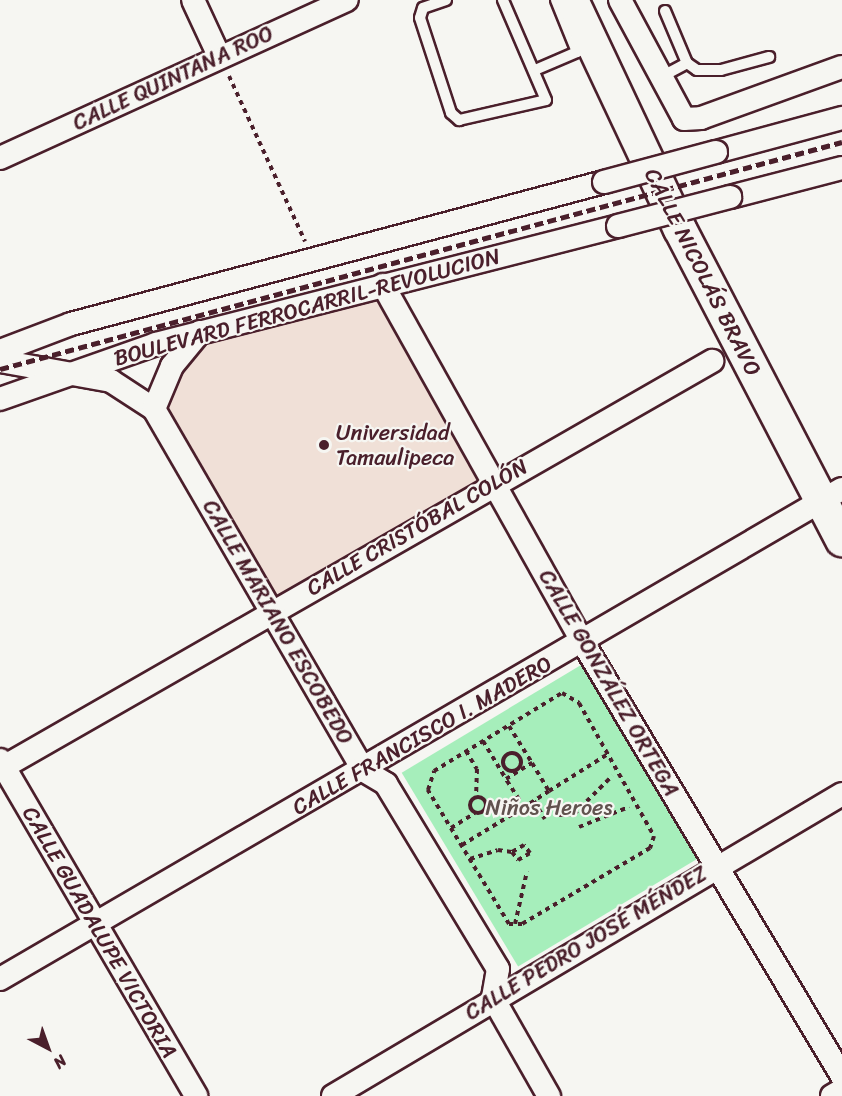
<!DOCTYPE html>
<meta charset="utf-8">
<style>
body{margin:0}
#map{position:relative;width:842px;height:1096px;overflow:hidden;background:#f6f6f2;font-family:Sriracha,sans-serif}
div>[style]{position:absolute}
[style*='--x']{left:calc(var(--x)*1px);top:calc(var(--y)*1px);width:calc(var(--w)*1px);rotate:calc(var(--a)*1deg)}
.built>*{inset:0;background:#f0e0d7}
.green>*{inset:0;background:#a6eebb;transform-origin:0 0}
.path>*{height:4px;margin-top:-2px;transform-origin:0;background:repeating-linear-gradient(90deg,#4a1f2b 0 4.5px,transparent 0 9px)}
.path>.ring{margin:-2px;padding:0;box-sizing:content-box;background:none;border:4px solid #4a1f2b;border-radius:50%}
.roads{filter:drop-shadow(2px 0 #4a1f2b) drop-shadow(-2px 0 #4a1f2b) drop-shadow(0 2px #4a1f2b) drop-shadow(0 -2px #4a1f2b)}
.service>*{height:10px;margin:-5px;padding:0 5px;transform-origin:5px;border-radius:5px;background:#f6f6f2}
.minor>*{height:22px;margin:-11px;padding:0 11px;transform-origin:11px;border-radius:11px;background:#f6f6f2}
.secondary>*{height:32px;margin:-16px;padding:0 16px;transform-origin:16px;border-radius:16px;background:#f6f6f2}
.rail>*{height:4.5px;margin-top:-2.25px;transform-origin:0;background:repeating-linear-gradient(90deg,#4a1f2b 0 9px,transparent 0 13.5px)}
.bridges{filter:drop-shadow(2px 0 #4a1f2b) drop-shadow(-2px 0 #4a1f2b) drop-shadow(0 2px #4a1f2b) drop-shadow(0 -2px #4a1f2b)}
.minor-bridge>*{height:22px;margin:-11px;padding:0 11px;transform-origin:11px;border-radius:11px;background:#f6f6f2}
.dots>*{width:16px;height:16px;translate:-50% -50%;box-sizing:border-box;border:3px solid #f6f6f2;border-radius:50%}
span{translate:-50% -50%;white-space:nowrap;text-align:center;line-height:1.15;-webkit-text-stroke:4.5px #f6f6f2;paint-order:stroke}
.street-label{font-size:22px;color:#4a1f2b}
.poi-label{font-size:22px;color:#4a1f2b}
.left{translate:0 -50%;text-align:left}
.park-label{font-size:22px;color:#61534f}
.north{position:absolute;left:18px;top:1018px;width:60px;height:60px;-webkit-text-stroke:4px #f6f6f2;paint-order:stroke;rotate:139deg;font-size:16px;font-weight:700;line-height:24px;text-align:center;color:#4a1f2b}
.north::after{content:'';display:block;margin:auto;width:21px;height:27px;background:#4a1f2b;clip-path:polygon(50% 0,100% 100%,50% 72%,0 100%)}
</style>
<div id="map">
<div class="built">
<i style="clip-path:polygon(383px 285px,494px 481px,270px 611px,154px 409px,200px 332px)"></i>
</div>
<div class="green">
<i style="left:586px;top:662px;width:226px;height:215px;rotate:59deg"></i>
</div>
<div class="path">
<i style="--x:229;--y:76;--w:182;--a:65.3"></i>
<i style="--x:562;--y:693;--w:20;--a:30"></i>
<i style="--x:579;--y:703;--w:153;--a:60.6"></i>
<i style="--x:654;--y:836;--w:13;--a:108"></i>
<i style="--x:650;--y:848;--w:149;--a:149.3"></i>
<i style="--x:522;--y:924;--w:13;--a:180"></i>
<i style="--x:509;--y:924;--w:157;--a:-121.2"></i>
<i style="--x:428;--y:790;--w:20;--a:-72"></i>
<i style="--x:434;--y:771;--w:150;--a:-31.4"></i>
<i style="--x:509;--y:726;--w:44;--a:58.1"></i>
<i style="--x:532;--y:763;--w:33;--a:59"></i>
<i style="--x:549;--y:791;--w:30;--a:147"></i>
<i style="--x:524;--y:807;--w:33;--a:-123"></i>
<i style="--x:506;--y:779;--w:31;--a:-32"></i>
<i style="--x:483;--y:741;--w:44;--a:58.8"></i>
<i style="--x:466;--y:751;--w:21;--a:59"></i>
<i style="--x:477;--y:769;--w:28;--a:92"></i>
<i class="ring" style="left:503px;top:753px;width:14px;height:14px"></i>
<i style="--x:549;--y:791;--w:70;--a:-32.1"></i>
<i class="ring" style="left:470px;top:797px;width:12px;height:12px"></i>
<i style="--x:534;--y:801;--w:21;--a:59"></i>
<i style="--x:487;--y:805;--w:14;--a:0"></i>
<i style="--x:501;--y:805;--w:14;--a:54"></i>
<i style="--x:559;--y:815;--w:15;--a:-4"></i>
<i style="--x:574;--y:814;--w:54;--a:-45"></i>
<i style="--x:579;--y:827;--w:54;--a:-21.8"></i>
<i style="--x:451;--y:828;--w:28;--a:-32"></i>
<i style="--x:462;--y:845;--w:73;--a:-31.5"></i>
<i style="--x:470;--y:859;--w:29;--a:-18"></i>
<i style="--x:498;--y:850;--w:14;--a:8"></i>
<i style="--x:512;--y:852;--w:10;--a:53"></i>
<i style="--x:518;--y:860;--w:14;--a:-30"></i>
<i style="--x:530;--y:853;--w:10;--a:-127"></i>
<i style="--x:524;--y:845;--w:14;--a:150"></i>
<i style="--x:515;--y:924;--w:54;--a:-77.2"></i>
</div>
<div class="roads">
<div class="service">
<i style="--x:446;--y:0;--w:24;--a:161"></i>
<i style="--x:423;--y:8;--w:10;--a:107"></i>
<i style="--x:420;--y:18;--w:100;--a:71.9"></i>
<i style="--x:451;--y:113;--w:11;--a:41"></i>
<i style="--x:459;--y:120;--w:89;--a:-12.9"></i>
<i style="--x:546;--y:100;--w:109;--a:-113.3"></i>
<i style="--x:665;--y:11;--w:56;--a:67.1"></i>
<i style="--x:687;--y:63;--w:12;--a:35"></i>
<i style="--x:697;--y:70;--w:24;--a:0"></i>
<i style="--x:721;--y:70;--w:50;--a:-15.2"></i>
<i style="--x:535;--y:70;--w:46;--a:-23.2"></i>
<i style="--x:577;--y:52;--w:56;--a:-112"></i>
<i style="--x:659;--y:78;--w:32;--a:-28"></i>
</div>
<div class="minor">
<i style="--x:193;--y:0;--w:62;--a:65.1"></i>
<i style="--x:620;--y:0;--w:135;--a:61.7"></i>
<i style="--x:684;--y:119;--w:17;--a:-3"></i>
<i style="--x:701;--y:118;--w:150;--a:-19.9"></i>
<i style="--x:716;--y:152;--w:131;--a:-15.1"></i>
<i style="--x:0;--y:158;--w:381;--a:-24.5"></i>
<i style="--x:730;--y:197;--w:116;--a:-14.5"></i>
<i style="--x:383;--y:285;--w:408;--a:60.8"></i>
<i style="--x:582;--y:641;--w:507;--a:59.13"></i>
<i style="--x:0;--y:351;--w:76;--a:-20.8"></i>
<i style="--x:71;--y:324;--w:552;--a:-14.92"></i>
<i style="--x:0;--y:361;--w:113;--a:10.2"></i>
<i style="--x:111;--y:381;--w:51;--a:33.1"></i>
<i style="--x:154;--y:409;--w:417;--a:59.9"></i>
<i style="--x:363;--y:770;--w:27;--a:31"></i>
<i style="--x:386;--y:784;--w:216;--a:58.8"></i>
<i style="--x:498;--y:969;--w:29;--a:100"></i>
<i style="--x:493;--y:998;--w:113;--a:60.3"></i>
<i style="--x:0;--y:399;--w:165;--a:-19.4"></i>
<i style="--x:156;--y:344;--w:477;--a:-14.3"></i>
<i style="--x:154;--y:409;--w:47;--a:-67.3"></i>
<i style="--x:172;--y:366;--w:44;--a:-50.5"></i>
<i style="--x:0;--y:760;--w:389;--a:59.7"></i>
<i style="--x:0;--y:769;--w:821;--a:-29.81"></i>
<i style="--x:0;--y:979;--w:974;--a:-30.2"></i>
<i style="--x:333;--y:1096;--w:592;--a:-30.68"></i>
<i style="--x:832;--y:1096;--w:12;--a:-31"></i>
</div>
<div class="secondary">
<i style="--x:572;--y:0;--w:253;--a:64.8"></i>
<i style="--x:680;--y:229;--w:351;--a:62.5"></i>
</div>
</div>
<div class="rail">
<i style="--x:0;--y:369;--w:872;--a:-15.09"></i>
</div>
<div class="bridges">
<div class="minor-bridge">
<i style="--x:604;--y:182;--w:116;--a:-15"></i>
<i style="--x:618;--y:226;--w:116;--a:-14.5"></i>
</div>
</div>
<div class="dots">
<i style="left:324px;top:445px;background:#4a1f2b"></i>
</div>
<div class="street-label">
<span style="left:173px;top:78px;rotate:-25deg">CALLE QUINTANA ROO</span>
<span style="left:703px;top:272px;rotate:63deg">CALLE NICOLÁS BRAVO</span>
<span style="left:307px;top:307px;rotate:-15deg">BOULEVARD FERROCARRIL-REVOLUCION</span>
<span style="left:417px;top:527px;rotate:-30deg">CALLE CRISTÓBAL COLÓN</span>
<span style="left:278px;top:622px;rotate:60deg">CALLE MARIANO ESCOBEDO</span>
<span style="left:609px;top:683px;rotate:60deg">CALLE GONZÁLEZ ORTEGA</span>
<span style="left:422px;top:735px;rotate:-30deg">CALLE FRANCISCO I. MADERO</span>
<span style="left:100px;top:932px;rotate:60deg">CALLE GUADALUPE VICTORIA</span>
<span style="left:586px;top:943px;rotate:-31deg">CALLE PEDRO JOSÉ MÉNDEZ</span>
</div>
<div class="poi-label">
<span class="left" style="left:336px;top:445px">Universidad<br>Tamaulipeca</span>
</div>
<div class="park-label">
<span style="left:549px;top:808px">Niños Heroes</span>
</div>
<div class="north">N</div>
</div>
